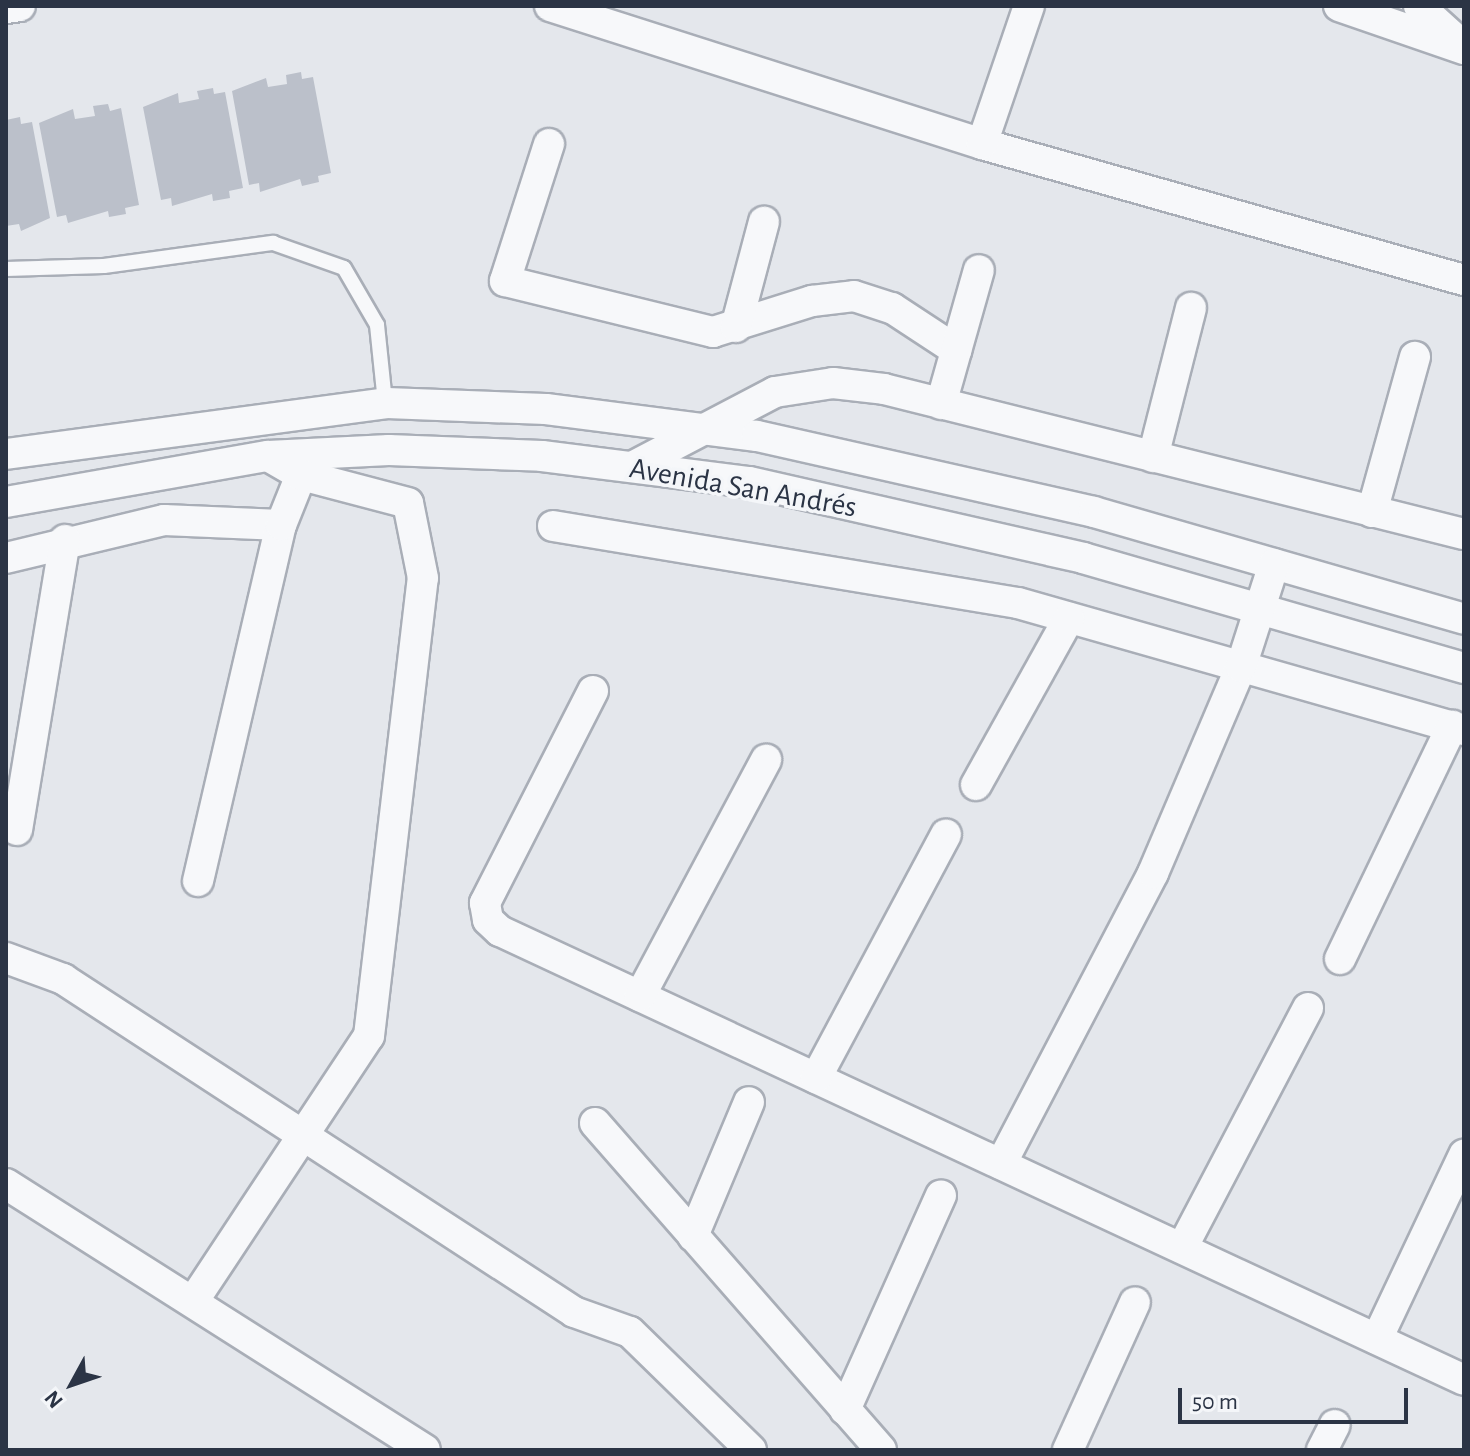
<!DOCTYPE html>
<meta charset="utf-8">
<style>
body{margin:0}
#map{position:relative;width:1470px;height:1456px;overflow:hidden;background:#e4e7ec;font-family:"Alegreya Sans",sans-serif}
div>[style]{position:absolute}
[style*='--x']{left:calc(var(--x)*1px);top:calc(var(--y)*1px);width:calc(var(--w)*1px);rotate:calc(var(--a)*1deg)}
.building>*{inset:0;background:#bbc0ca}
.roads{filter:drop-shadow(2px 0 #a9aeb7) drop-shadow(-2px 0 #a9aeb7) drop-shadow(0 2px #a9aeb7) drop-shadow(0 -2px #a9aeb7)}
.service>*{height:14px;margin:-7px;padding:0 7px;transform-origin:7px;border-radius:7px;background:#f7f8fa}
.minor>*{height:30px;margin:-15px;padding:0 15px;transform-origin:15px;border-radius:15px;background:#f7f8fa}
span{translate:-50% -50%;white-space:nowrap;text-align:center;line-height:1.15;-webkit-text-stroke:7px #f4f6f9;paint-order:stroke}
.street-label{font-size:30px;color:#2b3445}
.frame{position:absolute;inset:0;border:8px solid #2b3445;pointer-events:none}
.north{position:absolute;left:32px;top:1344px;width:80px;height:80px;-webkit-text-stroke:6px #f4f6f9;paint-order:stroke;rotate:230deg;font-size:22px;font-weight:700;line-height:32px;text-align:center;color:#2b3445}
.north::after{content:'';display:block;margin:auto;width:28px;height:36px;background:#2b3445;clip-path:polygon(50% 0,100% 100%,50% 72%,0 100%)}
.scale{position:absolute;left:1178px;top:1388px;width:230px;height:36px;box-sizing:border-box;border:4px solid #2b3445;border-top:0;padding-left:10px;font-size:24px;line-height:28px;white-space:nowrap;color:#2b3445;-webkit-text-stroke:6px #f4f6f9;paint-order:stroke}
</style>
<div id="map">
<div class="building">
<i style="clip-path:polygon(301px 72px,302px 79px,313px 77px,331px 173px,318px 176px,319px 182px,302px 186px,300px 179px,260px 192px,259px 183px,249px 185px,232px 91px,266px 78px,268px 87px,287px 84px,286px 75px)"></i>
<i style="clip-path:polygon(213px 88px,214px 94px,225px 92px,243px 188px,229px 191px,230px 198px,213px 201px,212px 194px,172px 206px,171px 198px,161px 200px,143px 107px,178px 93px,179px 103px,199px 99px,197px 91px)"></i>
<i style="clip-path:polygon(108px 104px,110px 111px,121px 108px,139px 205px,125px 208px,126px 214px,109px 217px,108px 211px,68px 223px,66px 215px,57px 217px,39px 123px,73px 109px,75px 119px,95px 116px,93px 106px)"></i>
<i style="clip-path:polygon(20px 117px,21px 124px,32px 122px,50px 218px,21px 231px,19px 224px,6px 226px,6px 120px)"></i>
</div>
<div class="roads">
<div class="service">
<i style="--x:6;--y:269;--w:98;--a:-1.8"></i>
<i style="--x:104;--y:266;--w:171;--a:-7.8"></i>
<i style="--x:273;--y:243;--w:75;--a:19.4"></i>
<i style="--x:344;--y:268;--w:66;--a:59.9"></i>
<i style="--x:377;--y:325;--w:78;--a:84.1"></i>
</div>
<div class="minor">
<i style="--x:550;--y:6;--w:454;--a:17.7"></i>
<i style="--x:982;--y:144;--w:501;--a:15.76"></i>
<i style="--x:1339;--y:6;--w:132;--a:19"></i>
<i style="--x:1419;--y:6;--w:59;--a:42.3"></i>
<i style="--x:6;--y:8;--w:14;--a:-8"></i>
<i style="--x:549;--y:144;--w:144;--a:107.8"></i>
<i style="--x:505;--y:281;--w:214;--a:13.8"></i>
<i style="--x:713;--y:332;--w:104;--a:-17.4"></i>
<i style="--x:812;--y:301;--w:42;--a:-6.8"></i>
<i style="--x:854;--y:296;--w:40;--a:18"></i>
<i style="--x:892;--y:308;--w:77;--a:33.3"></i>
<i style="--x:982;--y:144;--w:146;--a:-71.2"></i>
<i style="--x:736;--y:327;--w:109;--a:-75.1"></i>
<i style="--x:941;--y:404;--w:139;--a:-74.2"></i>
<i style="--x:6;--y:454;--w:384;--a:-7.6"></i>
<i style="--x:387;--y:403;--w:159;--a:2.2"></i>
<i style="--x:546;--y:409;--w:213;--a:7.3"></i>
<i style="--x:757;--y:436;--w:345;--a:12.7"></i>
<i style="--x:1094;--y:512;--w:385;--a:16.1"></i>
<i style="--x:1153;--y:457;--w:154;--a:-75.7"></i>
<i style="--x:632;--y:467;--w:161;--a:-27.7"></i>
<i style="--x:775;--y:392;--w:59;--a:-8.8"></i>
<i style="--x:833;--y:383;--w:51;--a:6.7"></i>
<i style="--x:884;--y:389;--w:598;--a:14.04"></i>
<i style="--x:6;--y:502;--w:266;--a:-10"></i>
<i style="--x:268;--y:456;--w:121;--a:-2.8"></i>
<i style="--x:389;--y:450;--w:153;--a:2.2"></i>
<i style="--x:542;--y:456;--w:209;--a:7.2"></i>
<i style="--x:749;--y:482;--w:343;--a:12.8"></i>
<i style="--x:1083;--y:558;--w:397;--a:16.1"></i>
<i style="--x:1372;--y:512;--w:161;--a:-74.5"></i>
<i style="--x:553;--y:526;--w:471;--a:9.4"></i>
<i style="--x:1018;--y:603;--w:464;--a:15.9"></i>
<i style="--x:6;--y:558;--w:163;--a:-13.5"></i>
<i style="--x:164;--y:520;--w:117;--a:2.4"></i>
<i style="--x:593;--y:691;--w:238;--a:117"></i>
<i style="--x:485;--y:903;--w:17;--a:80"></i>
<i style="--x:488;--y:920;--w:16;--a:43"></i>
<i style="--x:500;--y:931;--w:1063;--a:24.97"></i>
<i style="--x:976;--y:785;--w:191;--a:-60.9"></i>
<i style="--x:17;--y:830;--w:294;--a:-80.6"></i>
<i style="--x:198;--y:881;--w:366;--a:-76.9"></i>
<i style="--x:281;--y:525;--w:54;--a:-68.2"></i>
<i style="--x:6;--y:958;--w:61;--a:20.2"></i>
<i style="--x:63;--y:979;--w:610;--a:33.09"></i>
<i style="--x:574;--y:1312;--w:59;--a:19.7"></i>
<i style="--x:630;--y:1332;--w:169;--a:44.3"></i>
<i style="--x:1340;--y:959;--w:259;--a:-64.3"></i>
<i style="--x:640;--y:996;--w:268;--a:-61.9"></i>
<i style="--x:816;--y:1078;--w:276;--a:-61.9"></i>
<i style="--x:595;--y:1123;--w:434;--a:48.8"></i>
<i style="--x:1001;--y:1164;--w:328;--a:-62.4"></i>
<i style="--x:1153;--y:873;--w:224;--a:-66.9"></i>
<i style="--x:1241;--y:667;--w:108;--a:-72.2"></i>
<i style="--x:6;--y:1184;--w:496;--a:32.4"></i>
<i style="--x:693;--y:1236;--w:145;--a:-67.3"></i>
<i style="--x:1182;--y:1248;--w:271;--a:-62.3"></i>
<i style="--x:194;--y:1300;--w:317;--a:-56.5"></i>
<i style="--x:369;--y:1036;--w:461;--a:-83.3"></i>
<i style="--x:423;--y:578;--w:76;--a:-101.3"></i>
<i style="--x:408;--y:503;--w:111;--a:-165.3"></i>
<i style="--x:301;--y:475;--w:36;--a:-150"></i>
<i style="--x:1377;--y:1339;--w:204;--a:-64.7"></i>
<i style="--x:845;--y:1410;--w:235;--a:-65.9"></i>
<i style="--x:1068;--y:1450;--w:162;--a:-65.6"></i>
<i style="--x:1322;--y:1450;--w:28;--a:-63"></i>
</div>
</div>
<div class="street-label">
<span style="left:743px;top:488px;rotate:10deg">Avenida San Andrés</span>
</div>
<div class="frame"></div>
<div class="north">N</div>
<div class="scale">50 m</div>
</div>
